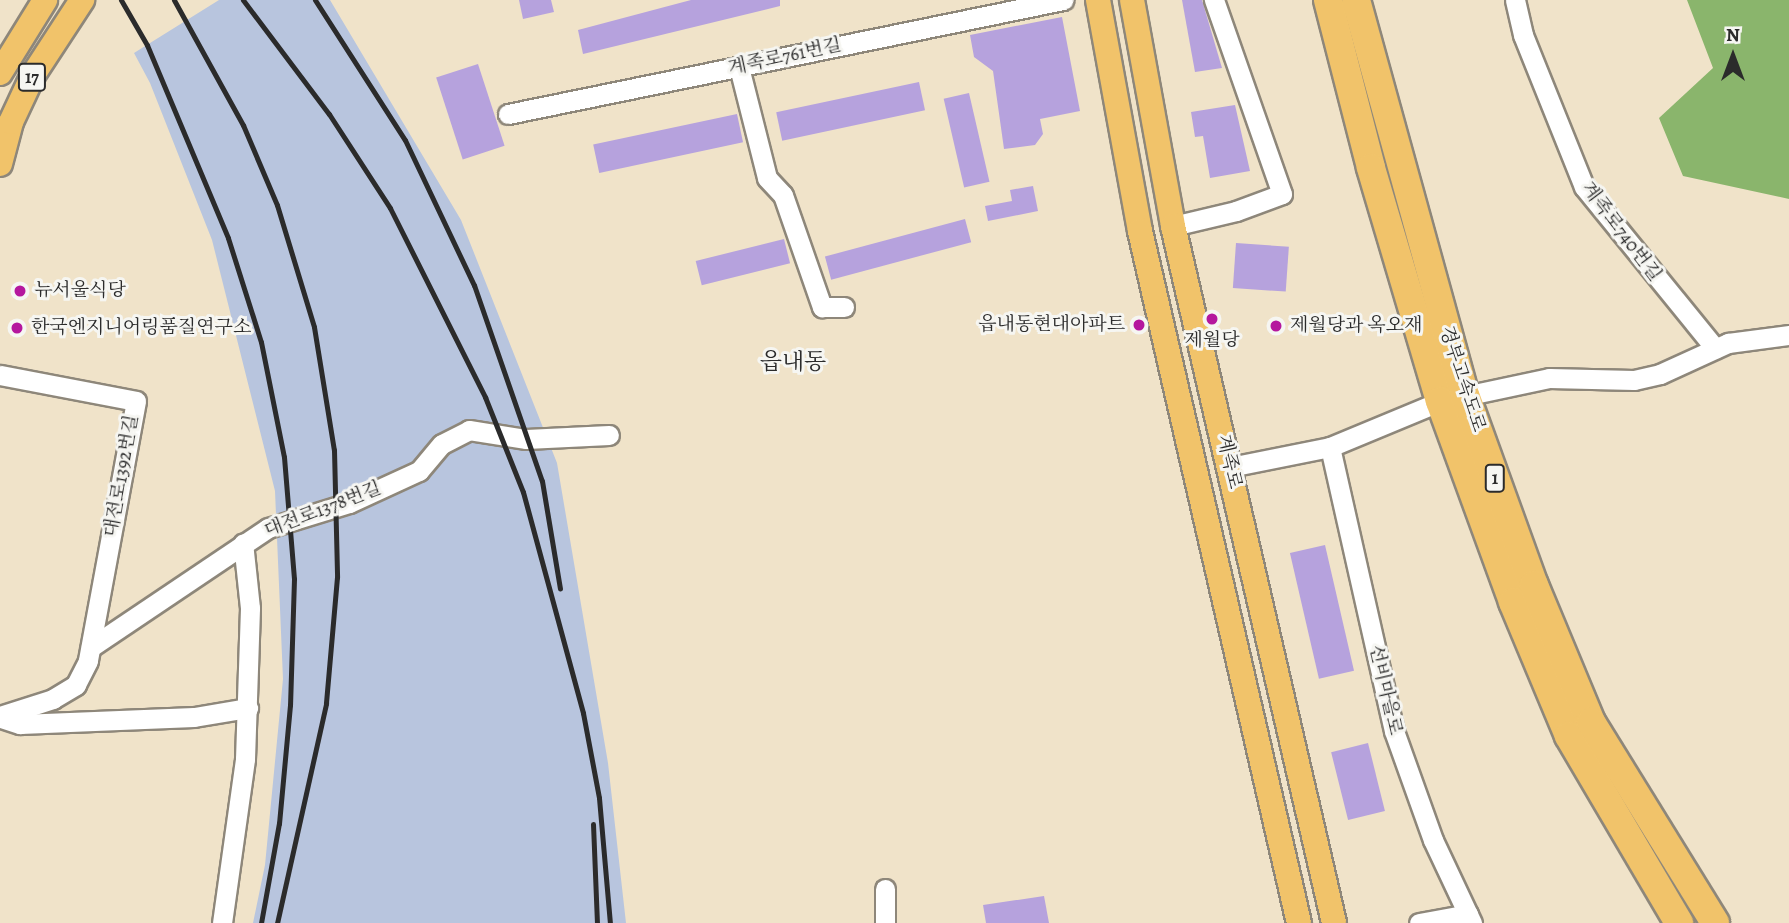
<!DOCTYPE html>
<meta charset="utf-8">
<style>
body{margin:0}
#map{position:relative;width:1789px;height:923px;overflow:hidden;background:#f0e3c9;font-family:Alegreya,"Noto Serif KR",serif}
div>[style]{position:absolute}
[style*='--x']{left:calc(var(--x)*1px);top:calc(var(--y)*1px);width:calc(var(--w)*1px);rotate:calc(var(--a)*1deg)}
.industrial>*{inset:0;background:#b8c5de}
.forest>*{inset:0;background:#8ab56c}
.building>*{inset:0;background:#b6a2dd;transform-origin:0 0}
.roads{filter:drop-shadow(2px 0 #8e877a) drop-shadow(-2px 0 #8e877a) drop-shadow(0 2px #8e877a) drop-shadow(0 -2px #8e877a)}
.minor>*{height:19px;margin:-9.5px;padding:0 9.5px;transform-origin:9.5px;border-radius:9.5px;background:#fff}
.major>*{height:24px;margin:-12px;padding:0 12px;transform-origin:12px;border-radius:12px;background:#f1c36a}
.highway>*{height:28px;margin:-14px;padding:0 14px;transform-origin:14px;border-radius:14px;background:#f1c36a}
.rail>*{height:5px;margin:-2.5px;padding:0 2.5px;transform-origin:2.5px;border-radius:2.5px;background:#2b2b2b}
.dots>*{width:19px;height:19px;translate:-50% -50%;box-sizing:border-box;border:4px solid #f6f6f2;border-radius:50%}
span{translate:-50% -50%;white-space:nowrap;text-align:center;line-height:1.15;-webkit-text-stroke:6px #f6f6f2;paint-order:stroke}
.shield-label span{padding:2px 5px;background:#f6f6f2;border:2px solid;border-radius:5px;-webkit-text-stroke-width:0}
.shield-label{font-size:18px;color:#2b2b2b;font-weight:700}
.street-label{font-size:19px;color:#2b2b2b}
.poi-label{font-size:19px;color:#2b2b2b}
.left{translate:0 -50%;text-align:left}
.right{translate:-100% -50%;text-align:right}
.quarter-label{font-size:23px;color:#2b2b2b}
.north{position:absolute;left:1698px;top:21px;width:70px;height:70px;-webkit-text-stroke:5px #f6f6f2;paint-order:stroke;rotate:0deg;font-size:19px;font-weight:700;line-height:28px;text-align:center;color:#2b2b2b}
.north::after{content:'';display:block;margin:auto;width:24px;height:32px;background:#2b2b2b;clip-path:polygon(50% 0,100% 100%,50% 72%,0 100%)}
</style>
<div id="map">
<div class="industrial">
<i style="clip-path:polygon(219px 0,330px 0,461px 220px,557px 463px,608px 763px,626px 923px,253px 923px,265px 865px,283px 679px,275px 491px,212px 240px,150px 83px,134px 53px)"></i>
</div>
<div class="forest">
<i style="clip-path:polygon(1687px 0,1789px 0,1789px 199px,1683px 176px,1659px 118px,1713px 68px)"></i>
</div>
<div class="building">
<i style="clip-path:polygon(519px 0,551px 0,554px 12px,523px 19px)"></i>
<i style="clip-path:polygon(691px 0,780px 0,780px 6px,583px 54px,578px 30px)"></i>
<i style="clip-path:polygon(1182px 0,1202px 0,1222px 68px,1195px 72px)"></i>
<i style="clip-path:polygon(1062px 17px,1080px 111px,1040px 119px,1043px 134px,1035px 145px,1004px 149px,993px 71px,974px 57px,970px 35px)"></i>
<i style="left:478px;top:64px;width:86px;height:44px;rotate:72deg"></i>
<i style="left:919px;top:82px;width:29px;height:146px;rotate:78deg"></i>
<i style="left:969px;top:93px;width:91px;height:26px;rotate:77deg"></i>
<i style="clip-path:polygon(1235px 105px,1250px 171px,1210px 178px,1203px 136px,1195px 137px,1191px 112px)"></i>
<i style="left:737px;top:114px;width:29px;height:147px;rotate:78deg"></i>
<i style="clip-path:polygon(1033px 186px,1038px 211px,988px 221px,985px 206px,1012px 201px,1010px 190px)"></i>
<i style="left:965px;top:219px;width:24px;height:145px;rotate:75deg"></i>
<i style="left:784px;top:239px;width:25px;height:91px;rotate:76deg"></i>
<i style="left:1236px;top:243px;width:53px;height:45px;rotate:4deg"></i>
<i style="left:1325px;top:545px;width:129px;height:36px;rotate:77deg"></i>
<i style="left:1368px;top:743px;width:70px;height:38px;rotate:76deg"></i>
<i style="clip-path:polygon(1044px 896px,1049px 923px,986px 923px,983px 905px)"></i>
</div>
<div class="roads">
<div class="minor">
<i style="--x:1515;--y:0;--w:36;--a:77"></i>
<i style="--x:1523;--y:35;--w:164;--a:68.1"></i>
<i style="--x:1584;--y:187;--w:208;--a:50.9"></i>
<i style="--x:739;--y:67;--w:114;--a:75.8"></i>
<i style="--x:767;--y:178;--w:23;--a:47"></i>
<i style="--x:783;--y:195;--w:119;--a:70.8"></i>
<i style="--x:822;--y:307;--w:22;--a:0"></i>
<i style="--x:508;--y:114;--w:567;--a:-11.61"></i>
<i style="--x:1173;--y:226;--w:65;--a:-13.4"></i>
<i style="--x:1236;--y:211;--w:49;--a:-20.3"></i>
<i style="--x:1282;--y:194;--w:206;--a:-109.3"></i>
<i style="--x:0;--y:375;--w:138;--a:10.8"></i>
<i style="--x:136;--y:401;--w:264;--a:100.5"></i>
<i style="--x:88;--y:661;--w:27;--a:117"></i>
<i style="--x:76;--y:685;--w:27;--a:149"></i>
<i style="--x:53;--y:699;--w:56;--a:162.2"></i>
<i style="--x:1474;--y:394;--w:77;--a:-12"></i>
<i style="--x:1549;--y:378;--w:85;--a:1.3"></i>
<i style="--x:1634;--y:380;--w:27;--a:-13"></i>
<i style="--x:1660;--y:374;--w:75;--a:-24.5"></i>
<i style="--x:1728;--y:343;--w:62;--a:-7.5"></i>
<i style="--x:1330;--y:447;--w:291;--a:77.3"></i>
<i style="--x:1394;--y:731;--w:116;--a:70.3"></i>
<i style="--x:1433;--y:840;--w:92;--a:64.8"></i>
<i style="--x:1230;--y:467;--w:102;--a:-11.3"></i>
<i style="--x:1330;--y:447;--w:107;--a:-22.5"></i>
<i style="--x:91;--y:647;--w:213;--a:-33.9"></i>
<i style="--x:268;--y:528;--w:85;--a:-17.2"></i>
<i style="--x:349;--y:503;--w:77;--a:-24.6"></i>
<i style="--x:419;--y:471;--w:35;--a:-50"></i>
<i style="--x:442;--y:444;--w:30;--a:-27"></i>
<i style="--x:469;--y:430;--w:58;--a:9"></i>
<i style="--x:526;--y:439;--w:83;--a:-2.8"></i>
<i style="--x:1;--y:718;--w:20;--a:18"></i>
<i style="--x:20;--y:724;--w:174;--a:-2.3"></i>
<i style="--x:194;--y:717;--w:55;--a:-9.5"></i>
<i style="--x:885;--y:889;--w:34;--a:90"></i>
<i style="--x:222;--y:923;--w:166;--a:-82"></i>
<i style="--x:245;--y:759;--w:151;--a:-88.1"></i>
<i style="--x:250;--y:608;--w:65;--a:-96.1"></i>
<i style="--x:1419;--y:923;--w:50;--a:-10.4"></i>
</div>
<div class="major">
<i style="--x:1098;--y:0;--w:235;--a:79.7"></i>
<i style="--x:1140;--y:231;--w:710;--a:77.06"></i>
<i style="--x:1132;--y:0;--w:230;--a:79.7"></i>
<i style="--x:1173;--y:226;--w:715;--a:76.99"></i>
<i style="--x:0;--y:73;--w:86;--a:-58.3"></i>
<i style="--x:0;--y:164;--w:43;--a:-75.3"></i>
<i style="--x:11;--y:122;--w:52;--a:-64.9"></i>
<i style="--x:33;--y:75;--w:90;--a:-56.8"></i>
</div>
<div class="highway">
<i style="--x:1328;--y:0;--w:173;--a:75.6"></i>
<i style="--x:1371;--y:168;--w:243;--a:73.5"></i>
<i style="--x:1440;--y:401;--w:214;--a:70"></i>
<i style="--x:1513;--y:602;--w:145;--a:67.3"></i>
<i style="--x:1569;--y:736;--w:217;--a:59.5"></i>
<i style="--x:1356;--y:0;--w:407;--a:74.6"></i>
<i style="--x:1464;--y:392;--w:205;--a:70.1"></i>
<i style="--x:1534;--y:585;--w:148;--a:67.4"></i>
<i style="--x:1591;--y:722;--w:236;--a:58.3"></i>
</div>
</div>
<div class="rail">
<i style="--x:121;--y:0;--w:52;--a:60"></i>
<i style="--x:147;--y:45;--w:209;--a:67.2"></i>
<i style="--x:228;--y:238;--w:109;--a:72.4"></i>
<i style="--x:261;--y:342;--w:117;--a:78.7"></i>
<i style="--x:284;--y:457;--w:122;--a:85.3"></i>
<i style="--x:294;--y:579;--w:126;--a:91.8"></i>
<i style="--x:290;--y:705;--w:119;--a:95.3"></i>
<i style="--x:279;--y:823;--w:102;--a:100.2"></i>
<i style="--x:174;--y:0;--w:143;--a:61.1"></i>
<i style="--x:243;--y:125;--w:87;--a:67"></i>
<i style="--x:277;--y:205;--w:127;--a:73.1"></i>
<i style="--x:314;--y:327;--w:125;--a:80.8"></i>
<i style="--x:334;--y:450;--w:127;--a:88.6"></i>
<i style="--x:337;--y:577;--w:127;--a:95"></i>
<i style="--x:326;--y:704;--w:224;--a:102.6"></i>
<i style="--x:243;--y:0;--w:143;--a:53"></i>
<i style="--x:329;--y:114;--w:112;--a:57"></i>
<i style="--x:390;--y:208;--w:212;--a:63.3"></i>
<i style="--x:485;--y:397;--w:102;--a:68.2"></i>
<i style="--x:523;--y:492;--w:229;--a:74.8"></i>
<i style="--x:583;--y:713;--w:86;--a:79.3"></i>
<i style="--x:599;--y:798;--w:125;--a:85"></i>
<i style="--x:315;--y:0;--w:166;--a:57.3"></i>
<i style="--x:405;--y:140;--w:161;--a:64.6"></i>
<i style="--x:474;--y:285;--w:207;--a:70.9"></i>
<i style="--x:542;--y:481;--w:109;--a:80.5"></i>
<i style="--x:593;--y:824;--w:99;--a:87.7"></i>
</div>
<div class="dots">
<i style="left:20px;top:291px;background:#b5179e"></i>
<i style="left:1212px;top:319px;background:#b5179e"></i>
<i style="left:1139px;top:325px;background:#b5179e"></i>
<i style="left:1276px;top:326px;background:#b5179e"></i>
<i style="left:17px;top:328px;background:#b5179e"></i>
</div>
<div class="shield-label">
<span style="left:32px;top:77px">17</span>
<span style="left:1495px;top:478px">1</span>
</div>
<div class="street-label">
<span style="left:785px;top:57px;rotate:-12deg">계족로761번길</span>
<span style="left:1621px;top:232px;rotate:53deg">계족로740번길</span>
<span style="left:1462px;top:379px;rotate:72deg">경부고속도로</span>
<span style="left:1229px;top:462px;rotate:77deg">계족로</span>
<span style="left:122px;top:476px;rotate:-80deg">대전로1392번길</span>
<span style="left:323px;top:510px;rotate:-21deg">대전로1378번길</span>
<span style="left:1385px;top:690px;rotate:77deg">선비마을로</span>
</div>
<div class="poi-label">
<span class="left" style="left:34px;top:291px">뉴서울식당</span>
<span class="right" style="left:1125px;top:325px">읍내동현대아파트</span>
<span class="left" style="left:1290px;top:326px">제월당과 옥오재</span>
<span class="left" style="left:31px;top:328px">한국엔지니어링품질연구소</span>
<span style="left:1212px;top:341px">제월당</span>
</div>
<div class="quarter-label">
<span style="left:793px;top:362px">읍내동</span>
</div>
<div class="north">N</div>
</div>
